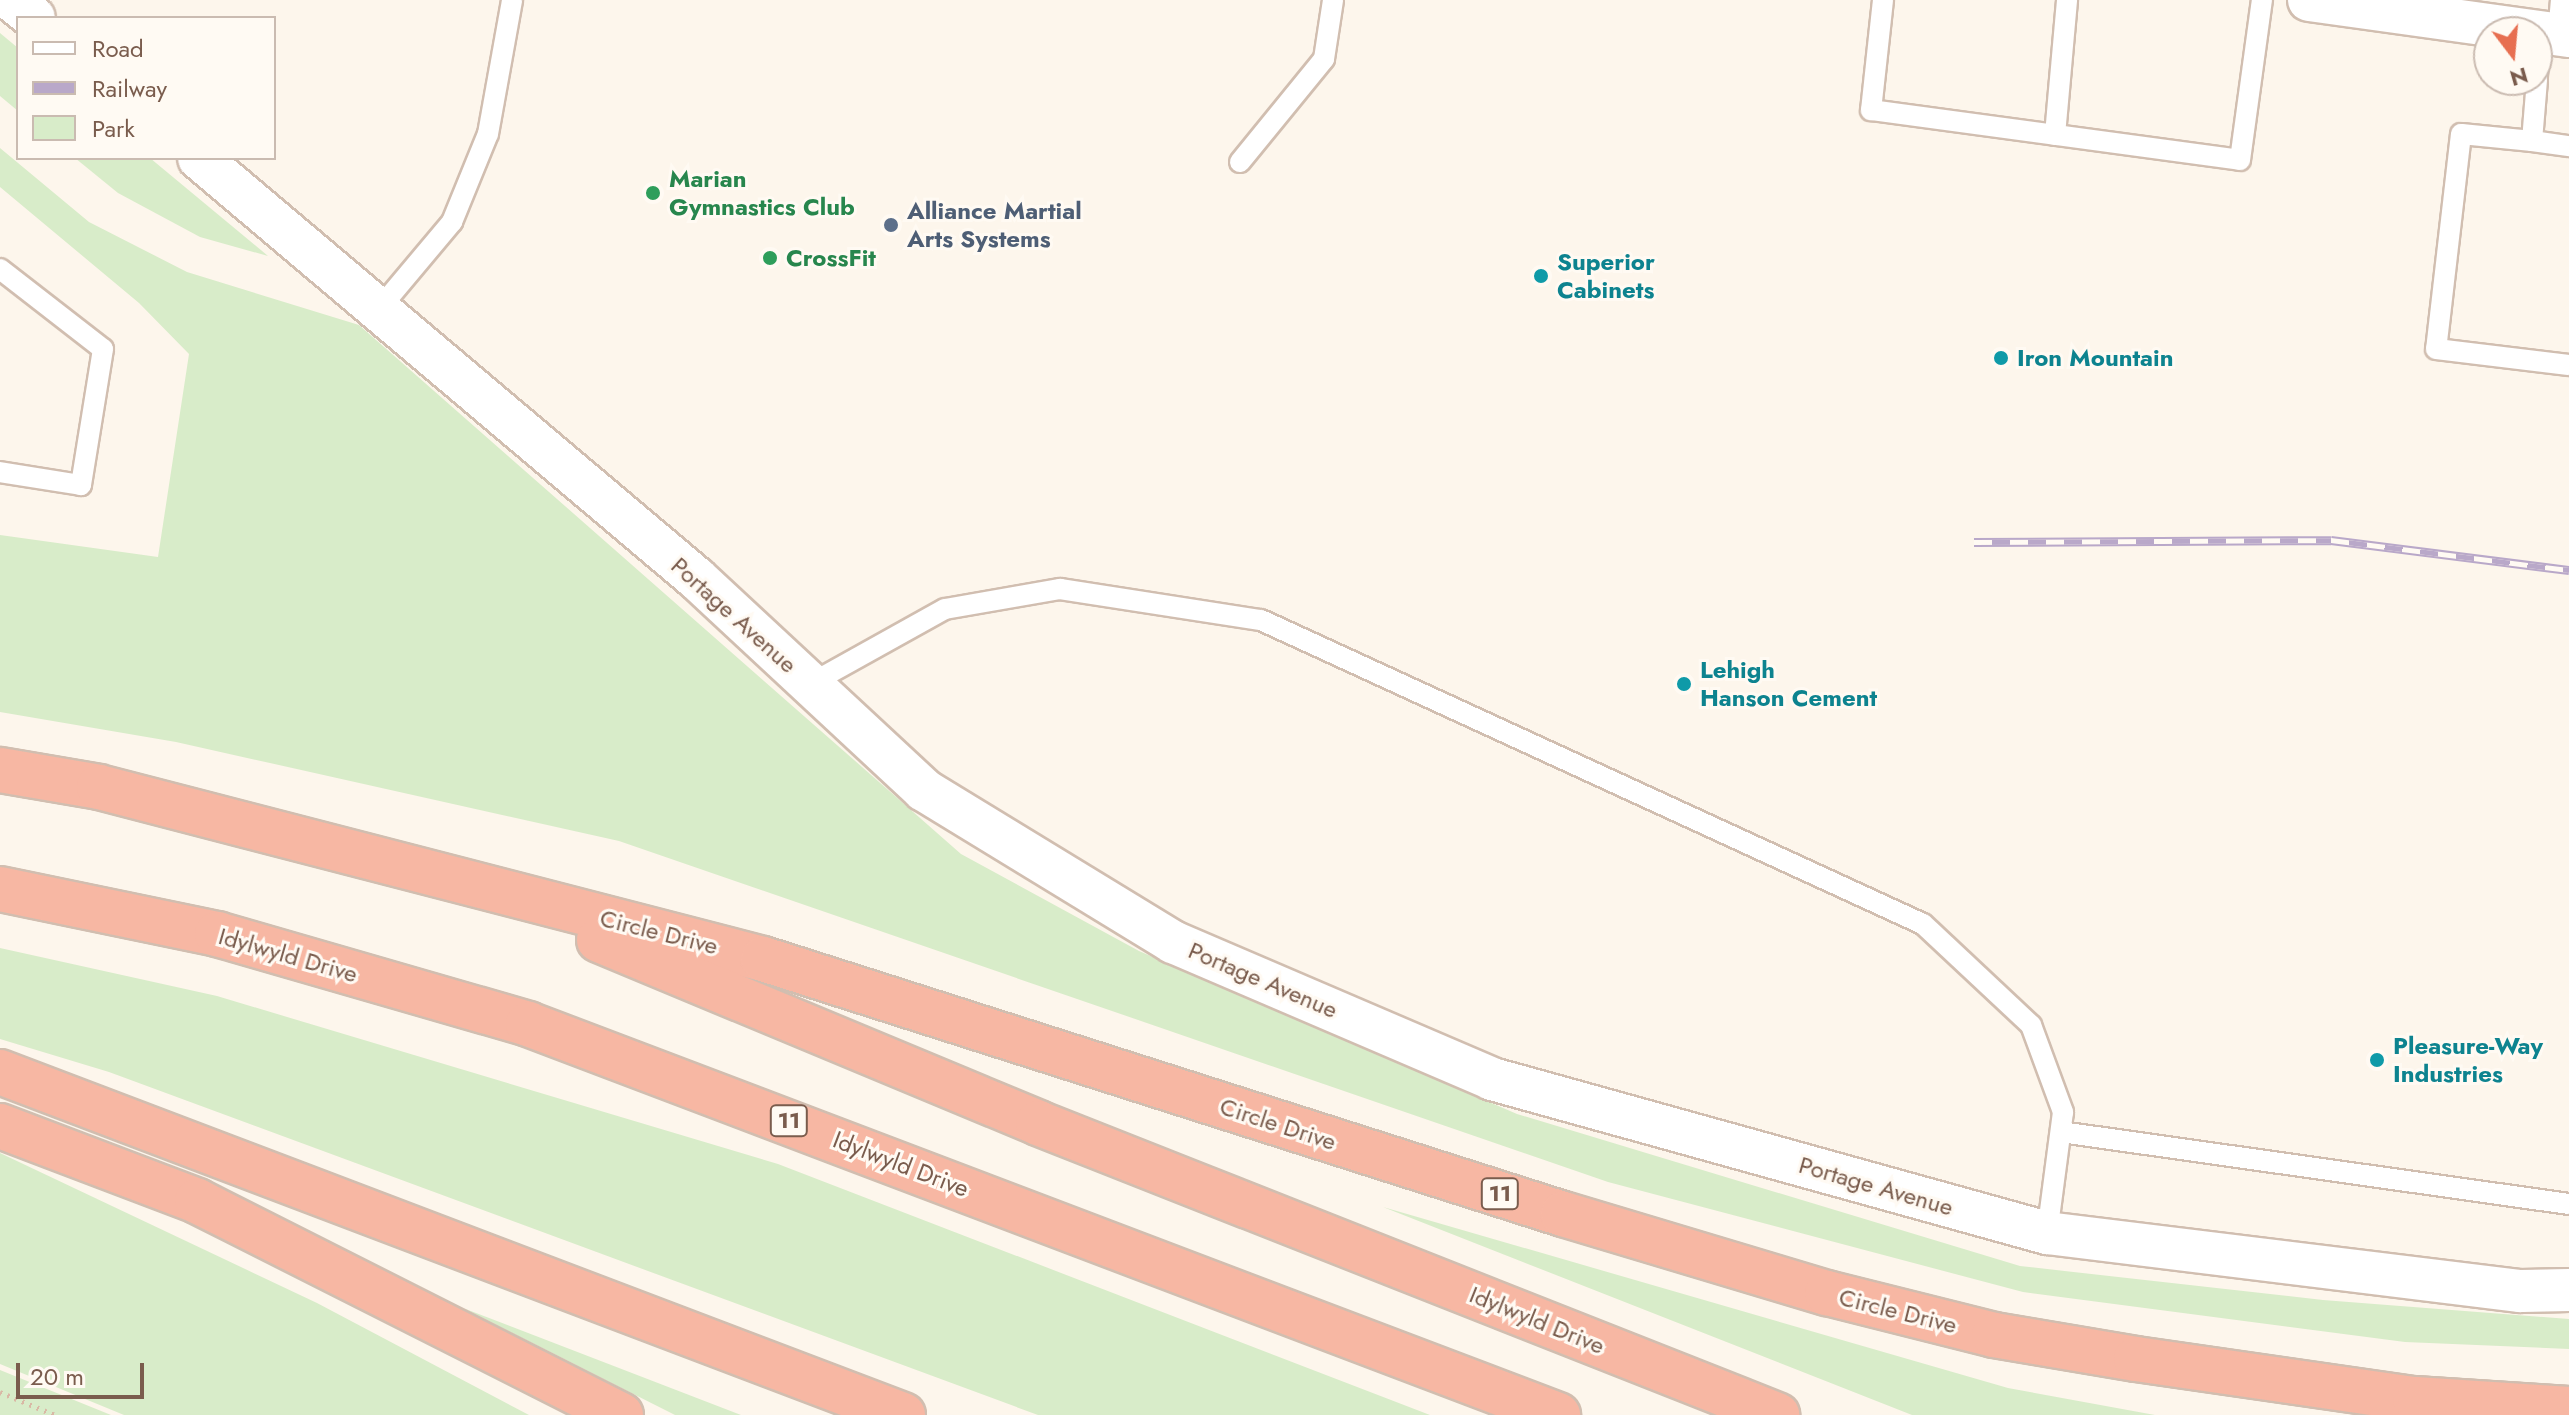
<!DOCTYPE html>
<style>
body{margin:0}
#map{position:relative;width:2569px;height:1415px;overflow:hidden;background:#fdf6ec;font-family:Jost,sans-serif}
div>[style]{position:absolute}
[style*='--x']{left:calc(var(--x)*1px);top:calc(var(--y)*1px);width:calc(var(--w)*1px);rotate:calc(var(--a)*1deg)}
.green>*{inset:0;background:#d8ecc9}
.path>*{height:5px;margin-top:-2.5px;transform-origin:0;background:repeating-linear-gradient(90deg,#d9b8a5 0 2px,transparent 0 8px)}
.roads{filter:drop-shadow(2px 0 #d1beb0) drop-shadow(-2px 0 #d1beb0) drop-shadow(0 2px #d1beb0) drop-shadow(0 -2px #d1beb0)}
.service>*{height:20px;margin:-10px;padding:0 10px;transform-origin:10px;border-radius:10px;background:#fff}
.minor>*{height:42px;margin:-21px;padding:0 21px;transform-origin:21px;border-radius:21px;background:#fff}
.motorway>*{height:44px;margin:-22px;padding:0 22px;transform-origin:22px;border-radius:22px;background:#f7b7a3}
.rail>*{height:9px;margin-top:-4.5px;transform-origin:0;background:repeating-linear-gradient(90deg,#fffaf3 0 18px,#b9a8c9 0 36px);box-sizing:border-box;border-block:2px solid #b9a8c9}
.dots>*{width:22px;height:22px;translate:-50% -50%;box-sizing:border-box;border:4px solid #fffaf3;border-radius:50%}
span{translate:-50% -50%;white-space:nowrap;text-align:center;line-height:1.15;-webkit-text-stroke:6px #fffaf3;paint-order:stroke}
.shield-label span{padding:2px 6px;background:#fffaf3;border:2px solid;border-radius:6px;-webkit-text-stroke-width:0}
.shield-label{font-size:22px;color:#7a5c4d;font-weight:700}
.leisure-label{font-size:24px;color:#27864d;font-weight:700}
.left{translate:0 -50%;text-align:left}
.service-label{font-size:24px;color:#4e5e75;font-weight:700}
.culture-label{font-size:24px;color:#0d838f;font-weight:700}
.street-label{font-size:24px;color:#7a5c4d}
.legend{position:absolute;left:16px;top:16px;width:260px;height:144px;box-sizing:border-box;background:#fffaf3;border:2px solid #cabbb1;margin:0;padding:10px 14px;list-style:none;font-size:24px;color:#7a5c4d}
.legend li{display:flex;align-items:center;gap:16px;height:40px}
.legend b{width:40px;border:2px solid #cabbb1}
.north{position:absolute;left:2473px;top:16px;width:80px;height:80px;box-sizing:border-box;background:#fffaf3;border:2px solid #cabbb1;border-radius:50%;rotate:164deg;font-size:22px;font-weight:700;line-height:32px;text-align:center;color:#7a5c4d}
.north::after{content:'';display:block;margin:auto;width:28px;height:36px;background:#e76f51;clip-path:polygon(50% 0,100% 100%,50% 72%,0 100%)}
.scale{position:absolute;left:16px;top:1363px;width:128px;height:36px;box-sizing:border-box;border:4px solid #7a5c4d;border-top:0;padding-left:10px;font-size:24px;line-height:28px;white-space:nowrap;color:#7a5c4d;-webkit-text-stroke:6px #fffaf3;paint-order:stroke}
</style>
<div id="map">
<div class="green">
<i style="clip-path:polygon(0 33px,18px 48px,18px 111px,0 96px)"></i>
<i style="clip-path:polygon(0 148px,89px 222px,187px 272px,359px 325px,961px 854px,1139px 951px,1517px 1114px,2020px 1266px,2323px 1300px,2569px 1319px,2569px 1349px,2405px 1342px,2023px 1292px,1608px 1182px,619px 841px,176px 742px,0 712px,0 535px,158px 557px,189px 354px,139px 303px,0 187px)"></i>
<i style="clip-path:polygon(75px 158px,150px 158px,268px 256px,200px 237px,118px 193px)"></i>
<i style="clip-path:polygon(0 948px,217px 996px,778px 1164px,1430px 1415px,1038px 1415px,109px 1072px,0 1039px)"></i>
<i style="clip-path:polygon(0 1153px,317px 1303px,529px 1415px,124px 1415px,0 1364px)"></i>
<i style="clip-path:polygon(1383px 1207px,2008px 1388px,2155px 1415px,1912px 1415px)"></i>
<i style="clip-path:polygon(463px 1308px,741px 1415px,675px 1415px)"></i>
<i style="clip-path:polygon(0 1370px,111px 1415px,0 1415px)"></i>
</div>
<div class="path">
<i style="--x:0;--y:1392;--w:60;--a:22.7"></i>
</div>
<div class="roads">
<div class="service">
<i style="--x:1883;--y:0;--w:111;--a:96.2"></i>
<i style="--x:1871;--y:110;--w:372;--a:7.7"></i>
<i style="--x:2240;--y:160;--w:162;--a:-82.2"></i>
<i style="--x:2558;--y:34;--w:34;--a:-85"></i>
<i style="--x:2537;--y:76;--w:44;--a:-86.1"></i>
<i style="--x:2537;--y:80;--w:61;--a:94.7"></i>
<i style="--x:2532;--y:141;--w:37;--a:8"></i>
<i style="--x:2055;--y:135;--w:136;--a:-84.9"></i>
<i style="--x:2532;--y:141;--w:71;--a:-174.4"></i>
<i style="--x:2461;--y:134;--w:216;--a:96.6"></i>
<i style="--x:2436;--y:349;--w:134;--a:6.9"></i>
<i style="--x:1240;--y:162;--w:133;--a:-50.8"></i>
<i style="--x:1324;--y:59;--w:60;--a:-81.3"></i>
<i style="--x:0;--y:269;--w:130;--a:37.8"></i>
<i style="--x:103;--y:349;--w:138;--a:99.2"></i>
<i style="--x:81;--y:485;--w:82;--a:-170.9"></i>
<i style="--x:379;--y:309;--w:114;--a:-50"></i>
<i style="--x:452;--y:222;--w:95;--a:-67.8"></i>
<i style="--x:488;--y:134;--w:136;--a:-79.8"></i>
<i style="--x:810;--y:684;--w:154;--a:-29.1"></i>
<i style="--x:945;--y:609;--w:117;--a:-9.9"></i>
<i style="--x:1060;--y:589;--w:203;--a:8.8"></i>
<i style="--x:1261;--y:620;--w:728;--a:24.67"></i>
<i style="--x:1923;--y:924;--w:148;--a:43.1"></i>
<i style="--x:2031;--y:1025;--w:93;--a:69.8"></i>
<i style="--x:2063;--y:1112;--w:122;--a:97.5"></i>
<i style="--x:2061;--y:1132;--w:513;--a:8.07"></i>
</div>
<div class="minor">
<i style="--x:12;--y:0;--w:28;--a:39"></i>
<i style="--x:2309;--y:0;--w:262;--a:7.9"></i>
<i style="--x:199;--y:158;--w:651;--a:40.2"></i>
<i style="--x:696;--y:578;--w:311;--a:42.9"></i>
<i style="--x:924;--y:790;--w:292;--a:31.4"></i>
<i style="--x:1173;--y:942;--w:347;--a:23.2"></i>
<i style="--x:1492;--y:1079;--w:576;--a:15.51"></i>
<i style="--x:2047;--y:1233;--w:477;--a:7"></i>
<i style="--x:2520;--y:1291;--w:49;--a:-1.2"></i>
</div>
<div class="motorway">
<i style="--x:0;--y:770;--w:100;--a:9.7"></i>
<i style="--x:99;--y:787;--w:686;--a:14.52"></i>
<i style="--x:763;--y:959;--w:840;--a:17.68"></i>
<i style="--x:1563;--y:1214;--w:276;--a:16.7"></i>
<i style="--x:1827;--y:1293;--w:172;--a:14.1"></i>
<i style="--x:1994;--y:1335;--w:144;--a:9.6"></i>
<i style="--x:2136;--y:1359;--w:282;--a:8.2"></i>
<i style="--x:2415;--y:1399;--w:154;--a:3.7"></i>
<i style="--x:0;--y:889;--w:222;--a:11.7"></i>
<i style="--x:217;--y:934;--w:324;--a:16.1"></i>
<i style="--x:528;--y:1024;--w:1102;--a:20.79"></i>
<i style="--x:599;--y:940;--w:476;--a:22.6"></i>
<i style="--x:1038;--y:1123;--w:795;--a:21.56"></i>
<i style="--x:0;--y:1072;--w:966;--a:20.8"></i>
<i style="--x:0;--y:1126;--w:211;--a:20.8"></i>
<i style="--x:197;--y:1201;--w:475;--a:26.8"></i>
</div>
</div>
<div class="rail">
<i style="--x:1974;--y:542;--w:357;--a:-0.3"></i>
<i style="--x:2331;--y:540;--w:240;--a:7.2"></i>
</div>
<div class="dots">
<i style="left:653px;top:193px;background:#2e9e5b"></i>
<i style="left:891px;top:225px;background:#5c6f8a"></i>
<i style="left:770px;top:258px;background:#2e9e5b"></i>
<i style="left:1541px;top:276px;background:#0f9aa8"></i>
<i style="left:2001px;top:358px;background:#0f9aa8"></i>
<i style="left:1684px;top:684px;background:#0f9aa8"></i>
<i style="left:2377px;top:1060px;background:#0f9aa8"></i>
</div>
<div class="shield-label">
<span style="left:789px;top:1121px">11</span>
<span style="left:1500px;top:1194px">11</span>
</div>
<div class="leisure-label">
<span class="left" style="left:669px;top:193px">Marian<br>Gymnastics Club</span>
<span class="left" style="left:786px;top:258px">CrossFit</span>
</div>
<div class="service-label">
<span class="left" style="left:907px;top:225px">Alliance Martial<br>Arts Systems</span>
</div>
<div class="culture-label">
<span class="left" style="left:1557px;top:276px">Superior<br>Cabinets</span>
<span class="left" style="left:2017px;top:358px">Iron Mountain</span>
<span class="left" style="left:1700px;top:684px">Lehigh<br>Hanson Cement</span>
<span class="left" style="left:2393px;top:1060px">Pleasure-Way<br>Industries</span>
</div>
<div class="street-label">
<span style="left:734px;top:615px;rotate:42deg">Portage Avenue</span>
<span style="left:659px;top:932px;rotate:14deg">Circle Drive</span>
<span style="left:288px;top:955px;rotate:16deg">Idylwyld Drive</span>
<span style="left:1263px;top:980px;rotate:23deg">Portage Avenue</span>
<span style="left:1278px;top:1124px;rotate:18deg">Circle Drive</span>
<span style="left:901px;top:1164px;rotate:21deg">Idylwyld Drive</span>
<span style="left:1876px;top:1186px;rotate:16deg">Portage Avenue</span>
<span style="left:1898px;top:1311px;rotate:14deg">Circle Drive</span>
<span style="left:1537px;top:1320px;rotate:22deg">Idylwyld Drive</span>
</div>
<ul class="legend">
<li><b style="height:10px;background:#fff"></b>Road</li>
<li><b style="height:10px;background:#b9a8c9"></b>Railway</li>
<li><b style="height:22px;background:#d8ecc9"></b>Park</li>
</ul>
<div class="north">N</div>
<div class="scale">20 m</div>
</div>
